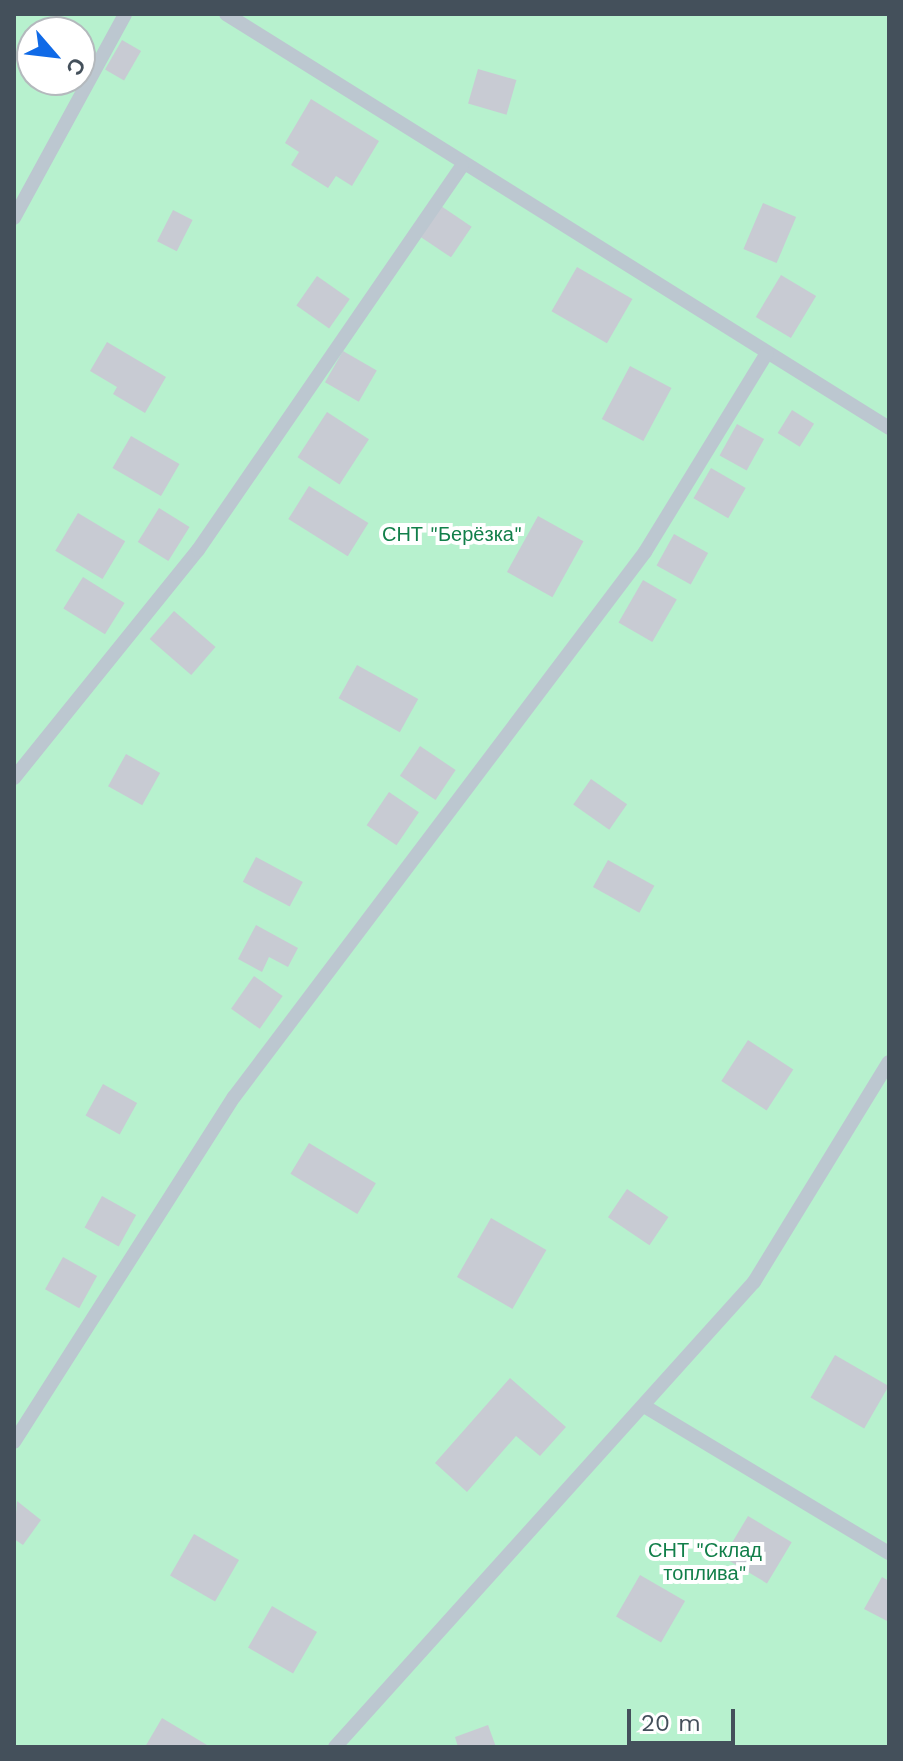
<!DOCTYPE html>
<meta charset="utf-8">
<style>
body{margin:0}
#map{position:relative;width:903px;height:1761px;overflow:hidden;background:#f0ecec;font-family:"Work Sans",sans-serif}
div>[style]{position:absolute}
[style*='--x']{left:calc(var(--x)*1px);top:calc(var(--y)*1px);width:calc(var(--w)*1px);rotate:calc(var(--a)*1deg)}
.green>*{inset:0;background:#b7f1ce}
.building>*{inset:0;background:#c8cbd3;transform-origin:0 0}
.lane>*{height:14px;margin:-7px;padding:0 7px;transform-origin:7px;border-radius:7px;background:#bcc7d0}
span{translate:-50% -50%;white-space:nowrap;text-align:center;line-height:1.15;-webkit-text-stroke:8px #fff;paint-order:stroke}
.park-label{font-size:20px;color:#127f4a}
.frame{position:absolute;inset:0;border:16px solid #44505b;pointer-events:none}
.north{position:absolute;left:16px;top:16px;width:80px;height:80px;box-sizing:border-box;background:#fff;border:2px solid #b4b9bd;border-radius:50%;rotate:118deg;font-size:22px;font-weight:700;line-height:32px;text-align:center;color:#44505b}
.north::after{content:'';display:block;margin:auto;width:28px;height:36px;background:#106ae7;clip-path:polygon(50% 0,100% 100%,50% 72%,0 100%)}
.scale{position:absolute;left:627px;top:1709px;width:108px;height:36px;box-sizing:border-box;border:4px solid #44505b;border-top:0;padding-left:10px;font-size:24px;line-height:28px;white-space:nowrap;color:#44505b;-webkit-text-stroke:6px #fff;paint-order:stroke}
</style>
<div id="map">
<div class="green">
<i style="clip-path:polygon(evenodd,14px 14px,889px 14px,889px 1747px,14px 1747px,14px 14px,32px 32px,80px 32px,80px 80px,32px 80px,32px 32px)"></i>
</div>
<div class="building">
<i style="left:122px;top:40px;width:22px;height:34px;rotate:30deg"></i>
<i style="left:478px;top:69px;width:40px;height:36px;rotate:16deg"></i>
<i style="clip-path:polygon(311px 99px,379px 141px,352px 186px,336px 176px,328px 188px,291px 165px,299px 152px,285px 143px)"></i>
<i style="left:763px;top:203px;width:36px;height:50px;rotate:23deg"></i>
<i style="left:441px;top:206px;width:37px;height:37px;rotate:34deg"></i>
<i style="left:173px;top:210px;width:22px;height:35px;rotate:27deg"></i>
<i style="left:577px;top:267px;width:64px;height:51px;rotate:30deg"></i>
<i style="left:781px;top:275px;width:41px;height:49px;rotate:31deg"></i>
<i style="left:317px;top:276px;width:40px;height:36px;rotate:35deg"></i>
<i style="clip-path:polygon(107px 342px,166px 377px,145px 413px,113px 394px,117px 387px,90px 371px)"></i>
<i style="left:343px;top:351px;width:39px;height:36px;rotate:30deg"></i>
<i style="left:630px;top:366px;width:47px;height:60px;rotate:28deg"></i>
<i style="left:792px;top:410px;width:26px;height:27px;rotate:32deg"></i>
<i style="left:327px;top:412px;width:50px;height:54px;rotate:33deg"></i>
<i style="left:737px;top:424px;width:31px;height:36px;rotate:29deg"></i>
<i style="left:131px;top:436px;width:56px;height:37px;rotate:30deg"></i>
<i style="left:711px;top:468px;width:40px;height:35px;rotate:30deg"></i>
<i style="left:309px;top:486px;width:70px;height:39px;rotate:32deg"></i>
<i style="left:159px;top:508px;width:36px;height:40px;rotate:32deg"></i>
<i style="left:78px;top:513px;width:55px;height:44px;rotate:31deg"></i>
<i style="left:538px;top:516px;width:52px;height:64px;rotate:29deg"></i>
<i style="left:674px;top:534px;width:39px;height:36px;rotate:29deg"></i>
<i style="left:83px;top:577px;width:49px;height:37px;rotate:32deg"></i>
<i style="left:643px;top:580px;width:39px;height:49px;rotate:30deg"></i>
<i style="left:174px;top:611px;width:55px;height:37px;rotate:41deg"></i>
<i style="left:357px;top:665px;width:70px;height:38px;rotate:29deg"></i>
<i style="left:420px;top:746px;width:43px;height:36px;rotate:34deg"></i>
<i style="left:126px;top:754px;width:39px;height:37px;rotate:29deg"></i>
<i style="left:591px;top:779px;width:44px;height:31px;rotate:35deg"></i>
<i style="left:389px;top:792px;width:36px;height:40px;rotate:34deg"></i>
<i style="left:256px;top:857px;width:53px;height:28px;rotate:28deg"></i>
<i style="left:608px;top:860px;width:53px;height:31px;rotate:29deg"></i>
<i style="clip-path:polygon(256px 925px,298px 948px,288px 967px,269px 957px,262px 972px,238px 959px)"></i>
<i style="left:254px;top:976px;width:35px;height:40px;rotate:35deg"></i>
<i style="left:748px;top:1040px;width:54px;height:49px;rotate:33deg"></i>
<i style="left:103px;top:1084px;width:39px;height:36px;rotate:29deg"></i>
<i style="left:309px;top:1143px;width:78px;height:36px;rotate:31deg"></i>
<i style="left:627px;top:1189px;width:50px;height:34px;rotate:34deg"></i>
<i style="left:102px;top:1196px;width:39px;height:36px;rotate:29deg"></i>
<i style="left:491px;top:1218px;width:64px;height:68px;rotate:30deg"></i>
<i style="left:63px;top:1257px;width:39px;height:37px;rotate:29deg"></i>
<i style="left:835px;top:1355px;width:62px;height:49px;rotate:30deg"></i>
<i style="clip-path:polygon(510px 1378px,566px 1427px,540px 1456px,516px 1436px,467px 1492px,435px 1463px)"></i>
<i style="clip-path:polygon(17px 1501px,41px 1520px,23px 1545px,14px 1539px)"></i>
<i style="left:748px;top:1516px;width:51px;height:48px;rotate:31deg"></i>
<i style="left:194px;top:1534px;width:52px;height:48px;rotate:30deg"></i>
<i style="left:640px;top:1575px;width:52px;height:48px;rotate:30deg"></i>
<i style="clip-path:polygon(882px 1577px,889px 1581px,889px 1622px,864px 1609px)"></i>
<i style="left:272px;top:1606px;width:52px;height:48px;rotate:30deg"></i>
<i style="clip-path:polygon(162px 1718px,207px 1745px,205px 1747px,145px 1747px)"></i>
<i style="clip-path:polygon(488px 1725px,496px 1747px,458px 1747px,455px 1737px)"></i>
</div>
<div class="lane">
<i style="--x:226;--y:14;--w:782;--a:31.98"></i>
<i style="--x:14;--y:218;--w:232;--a:-61.4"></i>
<i style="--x:14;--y:778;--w:293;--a:-51.1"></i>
<i style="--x:198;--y:550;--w:466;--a:-55.5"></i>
<i style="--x:644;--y:1406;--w:286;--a:31"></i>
<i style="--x:14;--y:1442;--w:409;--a:-57.5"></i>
<i style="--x:234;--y:1097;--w:683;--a:-52.98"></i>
<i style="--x:645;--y:552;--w:233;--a:-58.5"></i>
<i style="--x:335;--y:1747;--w:626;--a:-47.98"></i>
<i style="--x:754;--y:1282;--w:258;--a:-58.5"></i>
</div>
<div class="park-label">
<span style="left:452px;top:534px">СНТ "Берёзка"</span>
<span style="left:705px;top:1562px">СНТ "Склад<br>топлива"</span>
</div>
<div class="frame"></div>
<div class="north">С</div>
<div class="scale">20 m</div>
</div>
